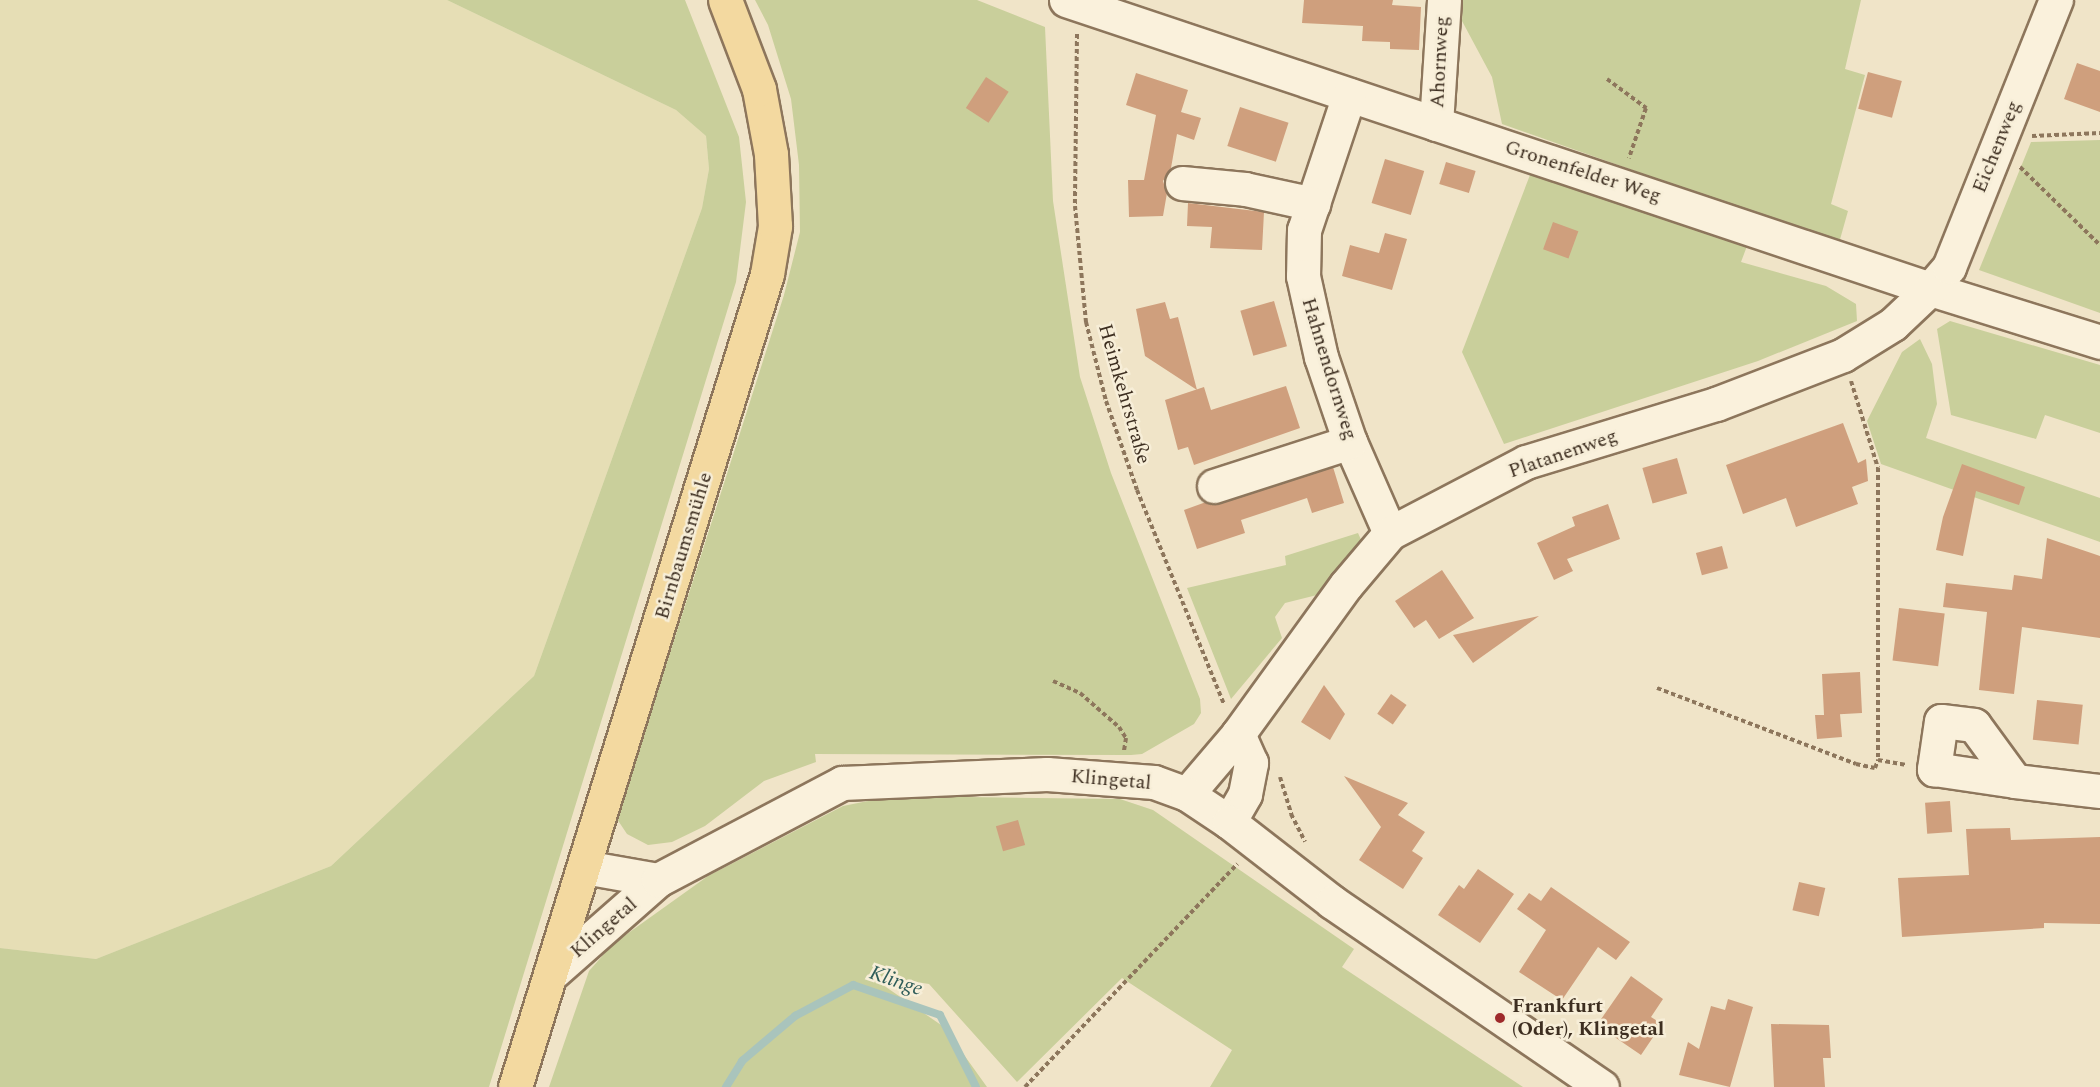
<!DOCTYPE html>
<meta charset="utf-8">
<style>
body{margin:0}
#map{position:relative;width:2100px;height:1087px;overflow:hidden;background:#f0e4c8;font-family:Spectral,serif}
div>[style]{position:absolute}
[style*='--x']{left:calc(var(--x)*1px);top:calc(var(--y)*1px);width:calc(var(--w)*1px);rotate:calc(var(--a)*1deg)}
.farmland>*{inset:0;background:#e6deb5}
.green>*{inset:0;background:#c9cf9b}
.stream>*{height:8px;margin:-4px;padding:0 4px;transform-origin:4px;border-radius:4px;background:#a9c4bc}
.building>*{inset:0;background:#cf9f7d;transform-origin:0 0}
.path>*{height:4px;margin-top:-2px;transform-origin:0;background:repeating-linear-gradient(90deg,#8d765c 0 4.5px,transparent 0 7.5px)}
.roads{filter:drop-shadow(2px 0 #8d765c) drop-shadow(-2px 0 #8d765c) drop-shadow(0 2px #8d765c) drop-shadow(0 -2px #8d765c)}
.minor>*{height:33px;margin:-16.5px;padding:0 16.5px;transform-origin:16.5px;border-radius:16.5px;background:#faf1dc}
.major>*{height:33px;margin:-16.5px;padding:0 16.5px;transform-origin:16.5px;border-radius:16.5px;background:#f3d9a0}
.dots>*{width:16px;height:16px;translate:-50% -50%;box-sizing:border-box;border:3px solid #f7eed8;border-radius:50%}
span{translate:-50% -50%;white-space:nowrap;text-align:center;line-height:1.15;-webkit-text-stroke:5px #f7eed8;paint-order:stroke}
.street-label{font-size:20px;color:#3d2e20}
.poi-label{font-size:20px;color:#3d2e20;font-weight:700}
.left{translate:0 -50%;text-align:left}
.water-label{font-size:21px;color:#2f5d5a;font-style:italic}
</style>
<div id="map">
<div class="farmland">
<i style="clip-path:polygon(0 0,447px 0,676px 110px,706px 136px,709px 169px,702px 208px,534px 676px,331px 866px,96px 959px,0 948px)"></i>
</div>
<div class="green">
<i style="clip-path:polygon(447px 0,685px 0,739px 137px,746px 202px,736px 282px,489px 1087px,0 1087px,0 948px,96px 959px,331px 866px,534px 676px,702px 208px,709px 169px,706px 136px,676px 110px)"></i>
<i style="clip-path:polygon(755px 0,977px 0,1045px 27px,1053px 201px,1080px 377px,1111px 473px,1200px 699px,1201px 713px,1194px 724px,1142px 754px,1131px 755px,815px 754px,816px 762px,764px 781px,705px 826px,672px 842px,648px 845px,627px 834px,617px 819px,784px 295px,800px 232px,799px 165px,791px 99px,768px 25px)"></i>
<i style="clip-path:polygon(1463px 0,1861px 0,1845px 69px,1865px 75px,1831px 204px,1848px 211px,1839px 243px,1502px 124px,1492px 77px,1462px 21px)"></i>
<i style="clip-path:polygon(2100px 140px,2100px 313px,1979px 270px,2031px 142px)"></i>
<i style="clip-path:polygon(1530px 175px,1747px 246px,1741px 262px,1826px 286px,1856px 304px,1857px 321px,1758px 361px,1504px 444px,1462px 352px)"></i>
<i style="clip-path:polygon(1950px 321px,2100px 365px,2100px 433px,2045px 415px,2036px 439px,1951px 415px,1937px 329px)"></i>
<i style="clip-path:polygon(1920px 339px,1932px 364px,1937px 404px,1926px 438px,2100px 498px,2100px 542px,1881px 464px,1867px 421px,1902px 352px)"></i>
<i style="clip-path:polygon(1358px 533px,1362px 542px,1317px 595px,1285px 603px,1275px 617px,1282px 638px,1231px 699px,1187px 588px,1286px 565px,1285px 556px)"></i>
<i style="clip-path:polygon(893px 796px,1120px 799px,1153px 810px,1354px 949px,1342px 967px,1523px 1087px,1210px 1087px,1232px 1050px,1122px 978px,1017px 1082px,929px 984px,867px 974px,944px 1027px,987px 1087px,549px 1087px,589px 971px,613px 944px,708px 876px,843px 806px)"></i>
</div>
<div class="stream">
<i style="--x:726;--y:1087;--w:31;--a:-58"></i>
<i style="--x:742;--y:1061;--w:70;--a:-40.3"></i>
<i style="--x:795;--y:1016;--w:66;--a:-28.1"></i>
<i style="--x:853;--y:985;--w:92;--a:19"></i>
<i style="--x:940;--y:1015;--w:80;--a:63.4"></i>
</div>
<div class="building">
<i style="clip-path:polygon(1304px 0,1393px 0,1392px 5px,1421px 7px,1419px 50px,1390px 49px,1390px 42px,1362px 41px,1363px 26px,1302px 23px)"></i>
<i style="clip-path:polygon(2077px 63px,2100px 71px,2100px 112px,2064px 99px)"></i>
<i style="left:1868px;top:72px;width:35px;height:38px;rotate:15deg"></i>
<i style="clip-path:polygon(1136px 73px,1188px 90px,1181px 112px,1201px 118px,1194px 140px,1177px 134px,1171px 168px,1163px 181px,1167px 193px,1163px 216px,1129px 217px,1128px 180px,1144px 180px,1156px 115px,1126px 105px)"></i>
<i style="left:986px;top:77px;width:27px;height:37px;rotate:33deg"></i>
<i style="left:1240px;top:107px;width:51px;height:41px;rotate:18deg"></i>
<i style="left:1385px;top:159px;width:41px;height:46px;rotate:17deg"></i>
<i style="left:1446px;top:162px;width:31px;height:23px;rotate:17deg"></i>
<i style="clip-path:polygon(1188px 203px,1264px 212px,1262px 250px,1210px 248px,1212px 227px,1187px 226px)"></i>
<i style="left:1553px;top:222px;width:27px;height:29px;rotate:20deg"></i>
<i style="clip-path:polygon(1385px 233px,1407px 239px,1392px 290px,1342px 276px,1350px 245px,1379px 253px)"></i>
<i style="left:1274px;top:301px;width:47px;height:35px;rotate:74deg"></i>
<i style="clip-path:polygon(1165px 302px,1170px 319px,1178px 317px,1197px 390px,1145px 356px,1136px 309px)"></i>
<i style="clip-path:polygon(1286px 386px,1300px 428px,1194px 465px,1188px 447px,1178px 450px,1165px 400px,1204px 387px,1211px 410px)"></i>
<i style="clip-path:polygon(1843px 423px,1858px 463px,1866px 459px,1868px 481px,1852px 487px,1858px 504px,1796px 527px,1786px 498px,1743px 514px,1726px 465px)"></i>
<i style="left:1677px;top:458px;width:37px;height:36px;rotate:74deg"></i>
<i style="clip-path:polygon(1962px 464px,2025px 487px,2019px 505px,1976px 491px,1963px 556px,1936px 550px,1943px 517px)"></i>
<i style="clip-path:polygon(1333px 467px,1344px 503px,1312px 513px,1307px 498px,1241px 520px,1245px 533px,1197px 549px,1184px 510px,1206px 502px,1220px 504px)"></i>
<i style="clip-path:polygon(1608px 504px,1620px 539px,1567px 559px,1573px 571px,1554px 580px,1537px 543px,1575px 526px,1572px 517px)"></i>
<i style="clip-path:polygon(2047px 538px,2100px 556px,2100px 638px,2022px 627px,2014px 694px,1979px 690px,1987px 612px,1943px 607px,1946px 583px,2012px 590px,2014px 575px,2042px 579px)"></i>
<i style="left:1722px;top:546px;width:23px;height:27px;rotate:75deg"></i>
<i style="clip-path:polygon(1442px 570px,1474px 618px,1439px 639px,1426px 620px,1414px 628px,1395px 601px)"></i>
<i style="left:1899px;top:608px;width:46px;height:53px;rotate:7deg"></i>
<i style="clip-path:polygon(1539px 616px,1473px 663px,1453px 635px)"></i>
<i style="clip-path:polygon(1860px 672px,1862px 713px,1826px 715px,1840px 714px,1842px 737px,1817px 739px,1815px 715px,1824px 715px,1822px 674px)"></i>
<i style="clip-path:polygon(1324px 685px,1345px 714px,1330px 740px,1301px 722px)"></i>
<i style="left:1391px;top:694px;width:19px;height:24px;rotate:35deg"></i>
<i style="left:2037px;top:700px;width:46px;height:40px;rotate:6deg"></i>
<i style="clip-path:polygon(1344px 776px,1408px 803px,1398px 815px,1425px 832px,1412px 851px,1423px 858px,1403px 889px,1359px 860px,1381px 827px)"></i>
<i style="left:1950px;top:801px;width:31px;height:25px;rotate:86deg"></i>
<i style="left:1018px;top:820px;width:26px;height:23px;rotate:74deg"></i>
<i style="clip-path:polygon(2010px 828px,2011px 840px,2100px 837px,2100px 924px,2044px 923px,2044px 928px,1902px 937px,1898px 878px,1969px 875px,1966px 829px)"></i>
<i style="clip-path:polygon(1478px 869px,1514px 894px,1480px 943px,1438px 915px,1459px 885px,1464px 889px)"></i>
<i style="left:1799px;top:882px;width:27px;height:29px;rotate:13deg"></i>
<i style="clip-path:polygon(1551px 887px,1630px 942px,1616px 960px,1598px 947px,1562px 1000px,1519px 972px,1546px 930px,1517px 909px,1529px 893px,1541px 901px)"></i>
<i style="clip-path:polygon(1631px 976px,1663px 999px,1651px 1017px,1662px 1024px,1641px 1055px,1597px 1025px)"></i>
<i style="clip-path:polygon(1728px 999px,1753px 1007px,1730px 1087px,1679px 1075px,1688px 1042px,1699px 1049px,1711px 1006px,1725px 1010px)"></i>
<i style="clip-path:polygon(1771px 1024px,1829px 1025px,1831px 1058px,1823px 1058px,1825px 1087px,1774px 1087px)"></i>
</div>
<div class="path">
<i style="--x:1077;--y:34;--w:172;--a:90.7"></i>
<i style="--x:1075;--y:206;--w:117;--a:84.6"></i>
<i style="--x:1086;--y:322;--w:81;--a:75.8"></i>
<i style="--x:1106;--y:401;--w:94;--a:70.8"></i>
<i style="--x:1137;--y:490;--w:231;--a:67.9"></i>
<i style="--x:1607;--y:79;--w:49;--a:36.6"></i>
<i style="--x:1646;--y:108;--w:53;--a:108.8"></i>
<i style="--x:2032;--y:136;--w:68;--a:-2.5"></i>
<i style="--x:2020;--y:167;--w:112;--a:44.3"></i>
<i style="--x:1851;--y:381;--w:91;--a:72.8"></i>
<i style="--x:1878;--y:468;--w:292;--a:90"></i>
<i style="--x:1878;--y:760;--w:29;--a:10"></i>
<i style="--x:1053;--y:681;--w:30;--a:24"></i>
<i style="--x:1080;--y:693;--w:52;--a:41.1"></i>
<i style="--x:1119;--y:727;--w:13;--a:58"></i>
<i style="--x:1126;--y:738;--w:13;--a:99"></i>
<i style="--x:1657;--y:688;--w:213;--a:20.9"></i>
<i style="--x:1856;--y:764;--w:19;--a:12"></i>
<i style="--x:1875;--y:768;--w:9;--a:-69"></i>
<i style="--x:1280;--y:777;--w:39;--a:73"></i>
<i style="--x:1291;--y:814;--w:31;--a:63"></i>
<i style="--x:1025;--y:1087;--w:308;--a:-46.4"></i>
</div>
<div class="roads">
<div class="minor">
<i style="--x:1066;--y:0;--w:911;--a:18.49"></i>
<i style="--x:1930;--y:289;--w:178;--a:17.3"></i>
<i style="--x:1349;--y:95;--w:142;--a:108.4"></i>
<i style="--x:1304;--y:230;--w:46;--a:91.2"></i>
<i style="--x:1303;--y:276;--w:83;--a:77.5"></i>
<i style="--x:1321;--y:357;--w:90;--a:71.2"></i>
<i style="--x:1350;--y:442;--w:99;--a:66.3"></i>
<i style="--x:1436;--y:124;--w:124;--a:-86.3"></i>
<i style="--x:1182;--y:183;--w:63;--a:5.4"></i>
<i style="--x:1245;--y:189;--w:70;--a:12.4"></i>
<i style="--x:1214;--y:486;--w:143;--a:-17.9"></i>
<i style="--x:2015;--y:781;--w:69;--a:-126.2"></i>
<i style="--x:1974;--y:725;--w:33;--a:-173"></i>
<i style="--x:1941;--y:721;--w:49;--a:98.3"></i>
<i style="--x:1934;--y:769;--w:82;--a:8.4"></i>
<i style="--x:2015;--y:781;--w:86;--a:6.7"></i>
<i style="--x:1187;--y:794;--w:79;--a:-49.6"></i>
<i style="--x:1238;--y:734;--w:184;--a:-54.1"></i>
<i style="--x:1346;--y:585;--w:68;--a:-49.8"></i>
<i style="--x:1390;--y:533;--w:153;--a:-27.6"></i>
<i style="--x:1526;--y:462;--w:199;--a:-17"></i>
<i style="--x:1716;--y:404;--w:136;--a:-21.1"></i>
<i style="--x:1843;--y:355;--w:59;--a:-31.8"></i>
<i style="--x:1893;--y:324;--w:51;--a:-43.4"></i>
<i style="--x:1930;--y:289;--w:29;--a:-49"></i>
<i style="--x:1949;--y:267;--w:288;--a:-68.2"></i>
<i style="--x:1229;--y:822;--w:32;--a:-60"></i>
<i style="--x:1245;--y:794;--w:32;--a:-79"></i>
<i style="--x:1251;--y:763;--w:32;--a:-114"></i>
<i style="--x:584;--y:867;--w:75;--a:10"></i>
<i style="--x:550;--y:975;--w:144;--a:-41.3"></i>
<i style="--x:658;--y:880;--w:208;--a:-27.8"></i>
<i style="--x:842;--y:783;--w:205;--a:-2.5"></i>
<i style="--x:1047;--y:774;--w:107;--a:4.3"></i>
<i style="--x:1154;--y:782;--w:35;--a:20"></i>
<i style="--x:1187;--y:794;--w:50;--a:33.7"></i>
<i style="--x:1229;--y:822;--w:130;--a:37.8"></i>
<i style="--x:1332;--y:902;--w:327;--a:34.4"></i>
</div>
<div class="major">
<i style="--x:515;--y:1087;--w:851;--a:-72.78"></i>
<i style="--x:767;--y:274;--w:49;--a:-80.5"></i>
<i style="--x:775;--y:226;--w:72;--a:-93.2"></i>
<i style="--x:771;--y:154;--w:66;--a:-100.5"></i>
<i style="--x:759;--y:89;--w:95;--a:-110.9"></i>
</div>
</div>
<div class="dots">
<i style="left:1500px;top:1018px;background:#9e2a2b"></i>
</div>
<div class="street-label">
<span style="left:1440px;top:62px;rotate:-87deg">Ahornweg</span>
<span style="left:1997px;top:147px;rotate:-68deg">Eichenweg</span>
<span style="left:1583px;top:172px;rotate:18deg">Gronenfelder Weg</span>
<span style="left:1329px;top:369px;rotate:73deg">Hahnendornweg</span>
<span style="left:1124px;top:394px;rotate:74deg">Heimkehrstraße</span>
<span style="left:1563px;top:454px;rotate:-19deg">Platanenweg</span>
<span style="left:684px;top:546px;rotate:-73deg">Birnbaumsmühle</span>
<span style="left:1111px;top:780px;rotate:5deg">Klingetal</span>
<span style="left:604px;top:928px;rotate:-41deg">Klingetal</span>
</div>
<div class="poi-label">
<span class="left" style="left:1512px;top:1018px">Frankfurt<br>(Oder), Klingetal</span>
</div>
<div class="water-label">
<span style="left:896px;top:981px;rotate:19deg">Klinge</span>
</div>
</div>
